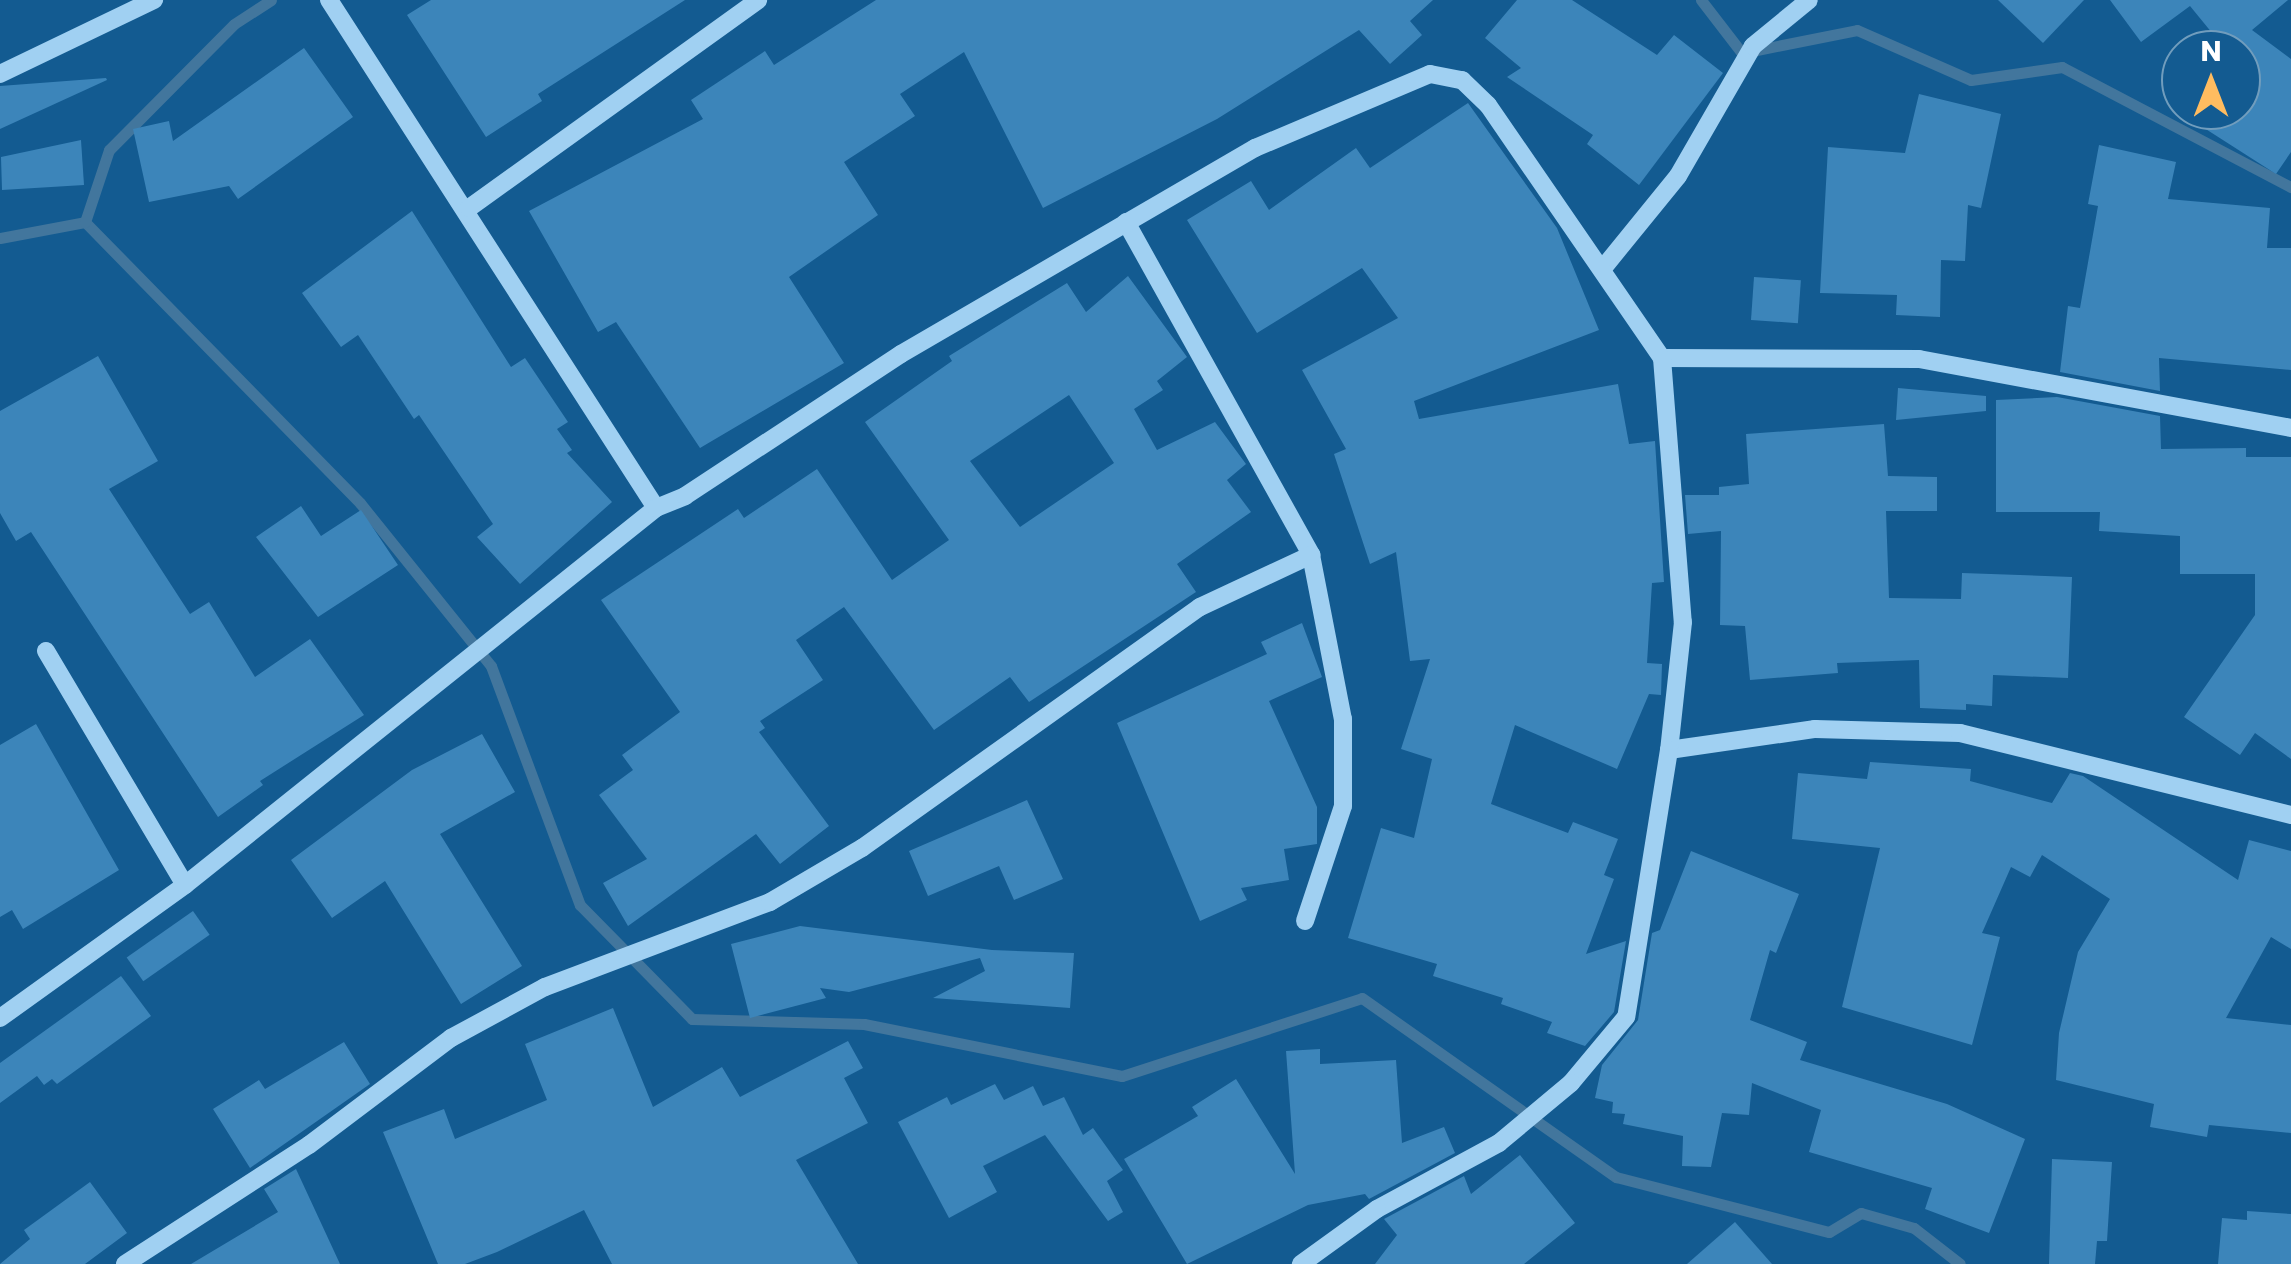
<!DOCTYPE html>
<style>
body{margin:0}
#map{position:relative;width:2291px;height:1264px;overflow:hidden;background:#135b91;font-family:Poppins,sans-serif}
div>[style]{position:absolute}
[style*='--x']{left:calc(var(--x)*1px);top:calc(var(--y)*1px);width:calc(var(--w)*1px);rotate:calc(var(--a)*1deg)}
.stream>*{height:11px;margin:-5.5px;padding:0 5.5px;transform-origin:5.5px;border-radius:5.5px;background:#42769d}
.building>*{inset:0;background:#3c85ba;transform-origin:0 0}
.minor>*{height:18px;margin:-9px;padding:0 9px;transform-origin:9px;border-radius:9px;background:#a0d0f2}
span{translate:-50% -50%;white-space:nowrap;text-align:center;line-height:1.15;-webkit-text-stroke:8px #135b91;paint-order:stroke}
.north{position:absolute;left:2161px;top:30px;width:100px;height:100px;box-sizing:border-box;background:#135b91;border:2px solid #719dbd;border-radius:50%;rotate:0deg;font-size:28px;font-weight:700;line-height:40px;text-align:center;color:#fff}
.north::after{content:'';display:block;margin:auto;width:35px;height:45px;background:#ffbc60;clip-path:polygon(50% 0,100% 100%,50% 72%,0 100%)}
</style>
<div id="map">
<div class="stream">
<i style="--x:1701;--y:0;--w:67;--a:52.3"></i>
<i style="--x:1742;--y:53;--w:117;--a:-11.3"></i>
<i style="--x:1857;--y:30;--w:124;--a:23.7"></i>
<i style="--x:1971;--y:80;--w:92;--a:-8.1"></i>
<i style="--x:2062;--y:67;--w:259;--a:27.7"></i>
<i style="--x:85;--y:222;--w:393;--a:45.6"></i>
<i style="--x:360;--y:503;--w:209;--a:51.2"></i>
<i style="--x:491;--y:666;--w:255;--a:69.6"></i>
<i style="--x:580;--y:905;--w:160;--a:45.5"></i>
<i style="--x:692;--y:1019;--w:172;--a:1.7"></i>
<i style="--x:864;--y:1024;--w:263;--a:11.4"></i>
<i style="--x:1122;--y:1076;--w:252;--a:-18"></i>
<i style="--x:1362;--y:998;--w:311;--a:35.2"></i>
<i style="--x:1616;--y:1177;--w:220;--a:14.5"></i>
<i style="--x:1829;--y:1232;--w:37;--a:-31"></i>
<i style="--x:1861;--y:1213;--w:55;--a:15.8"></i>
<i style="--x:1914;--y:1228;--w:58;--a:38"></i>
<i style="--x:0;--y:238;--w:86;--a:-10.7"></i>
<i style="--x:85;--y:222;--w:76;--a:-71.6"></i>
<i style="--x:109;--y:150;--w:177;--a:-45.2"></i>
<i style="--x:234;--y:24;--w:44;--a:-33"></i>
</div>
<div class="building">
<i style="clip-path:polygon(431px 0,685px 0,538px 94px,542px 101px,486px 137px,407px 15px)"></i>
<i style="clip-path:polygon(876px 0,1433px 0,1410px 21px,1422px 35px,1390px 64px,1359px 30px,1217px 119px,1043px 208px,964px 52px,900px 94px,915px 116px,844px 162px,878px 215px,789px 277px,844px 363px,700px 448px,616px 322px,598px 332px,529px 211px,703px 119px,691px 100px,765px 51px,774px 65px)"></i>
<i style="clip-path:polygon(1517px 0,1572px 0,1657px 55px,1674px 35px,1723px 73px,1639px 185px,1587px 144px,1593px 135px,1507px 77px,1521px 68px,1485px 38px)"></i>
<i style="clip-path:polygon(1998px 0,2084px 0,2043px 43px)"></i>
<i style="clip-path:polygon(2110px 0,2288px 0,2252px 30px,2291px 59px,2291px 152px,2276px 174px,2176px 110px,2241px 110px,2241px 50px,2226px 50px,2190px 6px,2141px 42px)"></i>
<i style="clip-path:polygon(304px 48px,353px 117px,238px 199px,229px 186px,149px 202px,133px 129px,169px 121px,173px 141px)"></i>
<i style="clip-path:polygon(106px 78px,107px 80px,0 129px,0 86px)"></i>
<i style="clip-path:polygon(1919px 94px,2001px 114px,1981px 208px,1968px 205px,1965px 261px,1941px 260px,1940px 317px,1896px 315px,1897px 295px,1820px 293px,1828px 147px,1905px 153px)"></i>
<i style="clip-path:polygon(1468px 103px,1557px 228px,1599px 330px,1414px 401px,1419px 419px,1618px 384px,1629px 444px,1655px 441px,1664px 582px,1652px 583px,1647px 663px,1662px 664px,1661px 695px,1649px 694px,1617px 769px,1515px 725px,1491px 804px,1568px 833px,1573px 822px,1618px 839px,1604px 875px,1614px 879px,1586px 954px,1626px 941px,1614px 1012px,1585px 1046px,1547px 1033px,1552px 1022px,1501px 1004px,1503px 998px,1433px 976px,1437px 964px,1348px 938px,1381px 828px,1414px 838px,1432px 759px,1401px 749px,1430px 659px,1410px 661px,1396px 552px,1370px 564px,1334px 454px,1346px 449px,1302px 370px,1398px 318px,1362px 268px,1257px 333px,1187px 220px,1251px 181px,1269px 210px,1356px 148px,1370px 168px)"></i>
<i style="clip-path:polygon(81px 140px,84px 185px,2px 190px,1px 157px)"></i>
<i style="clip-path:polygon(2099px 145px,2176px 162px,2168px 199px,2270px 208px,2267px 248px,2291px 248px,2291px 370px,2159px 358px,2160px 391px,2060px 372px,2068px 306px,2080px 308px,2098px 206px,2088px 204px)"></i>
<i style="clip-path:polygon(412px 211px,511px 367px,525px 358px,568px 422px,557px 429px,572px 450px,567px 453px,612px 502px,520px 584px,477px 537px,493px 524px,419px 415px,414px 419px,358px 335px,341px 347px,302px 293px)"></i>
<i style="clip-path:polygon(evenodd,1128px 276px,1187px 357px,1157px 381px,1163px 390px,1134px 409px,1157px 450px,1215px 422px,1246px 464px,1227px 480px,1251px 512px,1177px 564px,1196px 592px,1029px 702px,1010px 677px,934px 730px,844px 607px,796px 640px,823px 680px,760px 721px,765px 728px,759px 732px,829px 826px,780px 864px,756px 834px,628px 926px,603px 883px,647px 859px,599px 795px,633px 770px,622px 755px,680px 712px,601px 600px,738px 509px,744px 518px,817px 469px,892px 580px,949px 540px,865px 422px,952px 361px,949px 356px,1067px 283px,1086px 312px,1128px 276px,1069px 395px,1114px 463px,1020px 527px,970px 461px,1069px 395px)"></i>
<i style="left:1754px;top:277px;width:47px;height:43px;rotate:4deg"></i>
<i style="clip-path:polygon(98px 356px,158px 461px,109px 489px,190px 614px,209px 602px,255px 677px,310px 639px,364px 715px,260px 781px,263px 785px,218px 817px,31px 532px,16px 541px,0 513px,0 411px)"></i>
<i style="clip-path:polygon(1898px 388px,1986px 396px,1986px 411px,1896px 420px)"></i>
<i style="clip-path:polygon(2057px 397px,2160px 416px,2161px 449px,2246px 448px,2246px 457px,2291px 457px,2291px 759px,2255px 733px,2240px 755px,2184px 717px,2255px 615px,2255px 574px,2180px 574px,2180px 536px,2099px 531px,2100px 512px,1996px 512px,1996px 400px)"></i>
<i style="clip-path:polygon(1884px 424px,1888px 476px,1937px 477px,1937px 511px,1886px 511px,1889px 598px,1961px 599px,1962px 573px,2072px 577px,2068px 678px,1993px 675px,1992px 706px,1966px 704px,1966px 710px,1920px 708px,1919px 660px,1837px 663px,1838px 673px,1750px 680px,1745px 626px,1720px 625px,1721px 531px,1688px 534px,1685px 495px,1719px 495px,1719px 487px,1749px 484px,1746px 434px)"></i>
<i style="clip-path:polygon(301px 506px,321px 536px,361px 510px,398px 565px,318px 617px,256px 537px)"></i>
<i style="clip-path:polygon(1302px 623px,1322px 677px,1269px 701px,1317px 807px,1317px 844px,1284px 849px,1289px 880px,1241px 888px,1247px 900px,1200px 921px,1117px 723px,1267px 654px,1261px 642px)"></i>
<i style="clip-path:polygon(36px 724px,119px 870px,23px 929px,12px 910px,0 917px,0 745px)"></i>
<i style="clip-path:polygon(482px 734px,515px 792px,440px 834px,522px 966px,461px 1004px,385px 881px,332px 918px,291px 860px,412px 770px)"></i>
<i style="clip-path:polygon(1870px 762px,1971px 769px,1970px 781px,2052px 803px,2070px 773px,2083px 776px,2238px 880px,2249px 840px,2291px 851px,2291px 949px,2271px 937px,2226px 1018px,2291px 1025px,2291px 1133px,2209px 1125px,2207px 1137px,2150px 1127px,2154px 1104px,2056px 1080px,2059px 1033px,2078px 952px,2110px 899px,2042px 855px,2030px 877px,2011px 867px,1982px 933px,2000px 937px,1972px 1045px,1842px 1007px,1880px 848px,1792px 839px,1798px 773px,1867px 779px)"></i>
<i style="clip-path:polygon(1027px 800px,1063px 879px,1014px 900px,999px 866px,928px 896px,909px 851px)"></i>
<i style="clip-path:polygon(1691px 851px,1799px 894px,1776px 953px,1770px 950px,1750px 1020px,1807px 1042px,1800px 1060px,1947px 1104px,2025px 1139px,1989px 1233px,1925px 1209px,1932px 1188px,1809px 1152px,1821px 1110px,1752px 1083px,1749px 1115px,1722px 1113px,1711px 1167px,1682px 1166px,1683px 1136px,1623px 1124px,1625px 1114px,1612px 1113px,1613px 1102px,1595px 1098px,1602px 1065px,1638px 1020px,1652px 933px,1660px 930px)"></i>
<i style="left:193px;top:911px;width:29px;height:81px;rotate:55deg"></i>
<i style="clip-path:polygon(800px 926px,992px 950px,1074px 953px,1070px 1008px,933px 998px,985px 971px,980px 958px,849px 992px,820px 988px,826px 998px,750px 1018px,731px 944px)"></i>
<i style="clip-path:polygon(121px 976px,151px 1016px,57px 1084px,52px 1079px,44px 1085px,37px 1076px,0 1103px,0 1063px)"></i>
<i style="clip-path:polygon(613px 1008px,653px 1107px,722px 1067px,740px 1097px,848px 1041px,863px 1068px,844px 1078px,868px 1123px,796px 1160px,858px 1264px,612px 1264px,584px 1210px,497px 1252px,465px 1264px,438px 1264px,383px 1132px,444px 1109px,455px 1139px,547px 1100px,525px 1044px)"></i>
<i style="clip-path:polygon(344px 1042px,370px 1084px,250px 1168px,213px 1109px,259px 1080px,265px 1089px)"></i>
<i style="clip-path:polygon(1320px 1049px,1320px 1064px,1396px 1060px,1402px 1143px,1444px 1127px,1455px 1153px,1369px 1199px,1365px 1194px,1308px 1205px,1187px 1264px,1124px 1159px,1198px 1116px,1192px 1107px,1236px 1079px,1295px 1174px,1286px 1051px)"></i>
<i style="clip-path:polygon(995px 1084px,1004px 1100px,1033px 1086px,1043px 1106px,1064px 1097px,1083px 1135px,1093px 1128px,1123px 1170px,1107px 1181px,1123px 1212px,1108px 1221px,1045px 1135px,983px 1166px,997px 1192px,949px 1218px,898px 1122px,947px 1097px,951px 1105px)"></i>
<i style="clip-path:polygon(1520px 1155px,1575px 1223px,1524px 1264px,1375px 1264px,1397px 1235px,1384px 1219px,1464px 1176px,1471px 1194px)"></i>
<i style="clip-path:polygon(2052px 1159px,2112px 1162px,2107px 1241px,2097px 1241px,2095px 1264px,2049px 1264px)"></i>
<i style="clip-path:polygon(296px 1169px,340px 1264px,191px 1264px,278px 1212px,264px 1189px)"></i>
<i style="clip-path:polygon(90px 1182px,127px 1233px,85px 1264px,0 1264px,30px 1239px,24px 1230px)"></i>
<i style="clip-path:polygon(2247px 1211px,2291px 1214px,2291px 1264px,2218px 1264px,2222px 1218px,2247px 1220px)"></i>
<i style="clip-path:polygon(1735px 1222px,1772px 1264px,1687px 1264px)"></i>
</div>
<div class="minor">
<i style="--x:329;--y:0;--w:604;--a:57.23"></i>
<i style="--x:0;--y:74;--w:171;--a:-25.7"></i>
<i style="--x:469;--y:208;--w:356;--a:-35.7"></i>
<i style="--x:1126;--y:222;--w:381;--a:60.9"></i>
<i style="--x:1311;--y:555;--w:167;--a:79"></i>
<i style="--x:1343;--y:719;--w:87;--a:90"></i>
<i style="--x:1343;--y:806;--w:121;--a:108.3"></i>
<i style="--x:1604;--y:267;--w:117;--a:-50.9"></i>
<i style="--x:1678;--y:176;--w:150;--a:-60"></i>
<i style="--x:1753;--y:46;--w:72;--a:-39.4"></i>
<i style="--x:1662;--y:358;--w:257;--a:0.2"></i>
<i style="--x:1919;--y:359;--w:378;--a:10.5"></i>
<i style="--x:46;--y:651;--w:272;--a:59.3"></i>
<i style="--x:1669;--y:750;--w:148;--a:-8.2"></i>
<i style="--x:1815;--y:729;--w:145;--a:1.6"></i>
<i style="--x:1960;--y:733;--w:341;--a:13.9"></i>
<i style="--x:0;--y:1018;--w:228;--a:-35.7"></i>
<i style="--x:185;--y:885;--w:603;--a:-38.67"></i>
<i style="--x:656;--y:508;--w:31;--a:-22"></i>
<i style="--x:685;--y:496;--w:258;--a:-33.3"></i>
<i style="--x:901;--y:354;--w:410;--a:-30.2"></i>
<i style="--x:1255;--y:148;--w:190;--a:-22.9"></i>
<i style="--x:1430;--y:74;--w:33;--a:11"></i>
<i style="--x:1462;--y:80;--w:36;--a:44"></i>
<i style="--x:1488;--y:105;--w:307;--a:55.5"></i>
<i style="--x:1662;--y:358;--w:265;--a:85.5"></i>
<i style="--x:1683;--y:622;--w:129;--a:96.2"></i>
<i style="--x:1669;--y:750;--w:270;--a:99.1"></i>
<i style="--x:1626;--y:1017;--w:86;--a:129.8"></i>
<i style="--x:1571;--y:1083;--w:94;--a:140.2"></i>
<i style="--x:1499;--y:1143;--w:139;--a:151.6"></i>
<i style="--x:1377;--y:1209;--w:94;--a:144.1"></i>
<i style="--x:125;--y:1264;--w:219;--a:-32.9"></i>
<i style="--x:309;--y:1145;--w:178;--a:-37"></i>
<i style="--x:451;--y:1038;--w:107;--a:-28.5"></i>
<i style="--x:545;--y:987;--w:241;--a:-20.7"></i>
<i style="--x:770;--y:902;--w:107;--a:-30.4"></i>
<i style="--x:862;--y:848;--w:415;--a:-35.5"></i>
<i style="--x:1200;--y:607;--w:123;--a:-25.1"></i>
</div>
<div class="north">N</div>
</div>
